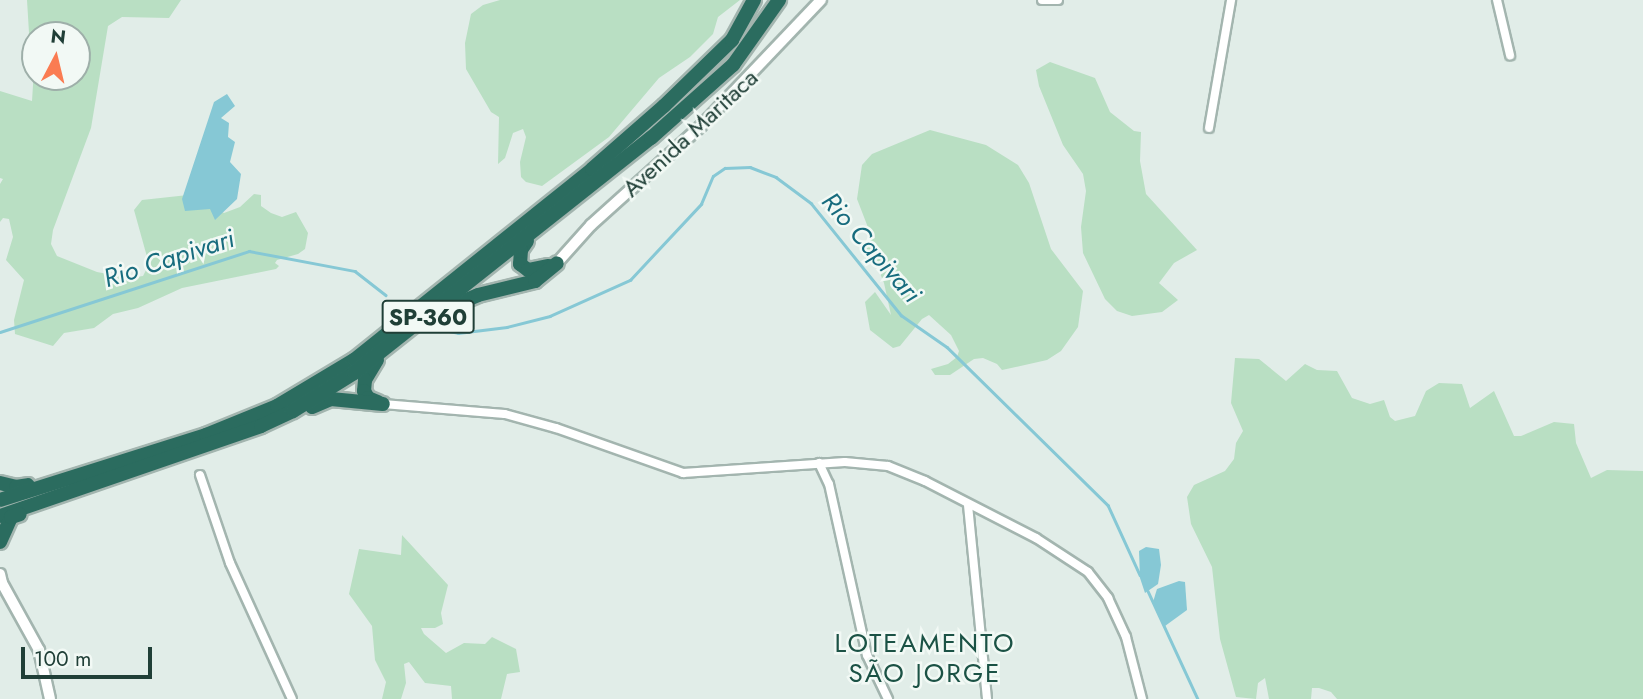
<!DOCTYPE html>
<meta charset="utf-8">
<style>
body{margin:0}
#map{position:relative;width:1643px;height:699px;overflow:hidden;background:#e1ede8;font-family:Jost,sans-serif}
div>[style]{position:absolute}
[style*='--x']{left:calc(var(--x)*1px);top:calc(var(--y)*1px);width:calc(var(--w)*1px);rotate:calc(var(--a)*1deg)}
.green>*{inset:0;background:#b9dfc3}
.water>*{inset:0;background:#86c8d5}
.stream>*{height:2.5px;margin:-1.25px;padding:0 1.25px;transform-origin:1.25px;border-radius:1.25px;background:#86c8d5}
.roads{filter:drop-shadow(2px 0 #a3b5af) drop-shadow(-2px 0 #a3b5af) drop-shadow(0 2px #a3b5af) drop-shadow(0 -2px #a3b5af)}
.minor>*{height:8px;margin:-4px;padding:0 4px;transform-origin:4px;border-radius:4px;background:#fff}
.tertiary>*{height:10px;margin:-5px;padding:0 5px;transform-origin:5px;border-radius:5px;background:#fff}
.motorway>*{height:14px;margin:-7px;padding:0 7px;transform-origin:7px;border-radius:7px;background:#2b6c5f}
span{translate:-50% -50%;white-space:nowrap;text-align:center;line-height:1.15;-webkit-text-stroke:5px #f2f9f5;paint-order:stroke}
.shield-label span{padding:2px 5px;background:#f2f9f5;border:2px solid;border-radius:5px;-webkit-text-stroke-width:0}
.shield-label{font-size:23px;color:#203f37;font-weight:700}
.street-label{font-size:24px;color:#203f37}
.water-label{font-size:26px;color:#176c7e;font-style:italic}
.neighbourhood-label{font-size:26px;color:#1b5245;letter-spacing:2px}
.north{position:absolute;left:21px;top:21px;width:70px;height:70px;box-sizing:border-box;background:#f2f9f5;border:2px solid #9eafa9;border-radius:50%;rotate:7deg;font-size:19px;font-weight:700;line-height:28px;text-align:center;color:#203f37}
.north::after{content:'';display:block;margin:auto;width:24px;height:32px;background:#fa7c52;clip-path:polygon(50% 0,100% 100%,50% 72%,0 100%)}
.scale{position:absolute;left:21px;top:647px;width:131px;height:32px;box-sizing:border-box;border:4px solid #203f37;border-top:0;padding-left:9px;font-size:21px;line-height:24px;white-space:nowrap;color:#203f37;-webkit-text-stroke:5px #f2f9f5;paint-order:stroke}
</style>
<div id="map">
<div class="green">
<i style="clip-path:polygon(evenodd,27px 0,181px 0,169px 18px,122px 17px,108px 26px,91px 128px,53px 230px,51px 244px,57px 256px,97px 272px,129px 278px,143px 276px,149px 264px,134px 210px,142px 200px,188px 195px,224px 213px,240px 207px,254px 194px,261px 195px,261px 206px,271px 213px,282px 217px,296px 212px,308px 233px,305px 249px,298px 254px,277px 260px,275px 263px,279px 266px,276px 269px,182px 288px,138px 308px,113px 314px,94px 328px,64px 333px,53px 346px,15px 334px,14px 320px,24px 280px,6px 260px,13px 237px,9px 219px,3px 218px,0 222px,0 184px,3px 179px,0 178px,0 91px,32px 101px,34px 69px,25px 45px,29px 33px,27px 0,35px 35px,77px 35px,77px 77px,35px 77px,35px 35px)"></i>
<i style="clip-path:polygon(500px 0,740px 0,718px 17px,713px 34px,690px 57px,659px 78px,609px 137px,542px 186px,526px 182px,521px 177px,520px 162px,526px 137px,523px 129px,513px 133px,505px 158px,498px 164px,499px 117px,491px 112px,466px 69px,465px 43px,471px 14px,483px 5px)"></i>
<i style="clip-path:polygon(1050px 62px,1095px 78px,1110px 112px,1134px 131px,1141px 132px,1140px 161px,1146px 194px,1197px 250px,1174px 263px,1159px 283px,1178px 300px,1162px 312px,1132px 316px,1117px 311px,1105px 299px,1083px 253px,1081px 227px,1086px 191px,1083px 174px,1063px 145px,1039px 86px,1036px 70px)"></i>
<i style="clip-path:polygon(930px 130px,986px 145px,1018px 165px,1029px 183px,1051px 249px,1083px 291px,1078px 327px,1061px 351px,1047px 360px,1002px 370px,997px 364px,983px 358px,974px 359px,950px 375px,935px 375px,931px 369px,948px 364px,957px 357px,959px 351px,951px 335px,929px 315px,922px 319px,900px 346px,893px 348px,870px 330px,865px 302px,875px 292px,891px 315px,884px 283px,877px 266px,865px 260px,869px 230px,857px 199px,862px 165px,872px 154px)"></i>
<i style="clip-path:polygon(1235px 358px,1259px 359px,1286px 381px,1305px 364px,1317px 370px,1337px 371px,1352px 398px,1370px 404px,1384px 400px,1390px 417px,1395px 421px,1415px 416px,1426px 391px,1439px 383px,1462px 384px,1470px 408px,1494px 391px,1514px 436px,1521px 436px,1554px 422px,1574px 424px,1576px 443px,1591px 478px,1607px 470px,1643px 471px,1643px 699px,1337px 699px,1331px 692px,1319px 688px,1312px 688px,1311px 699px,1269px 699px,1265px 678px,1258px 683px,1256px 699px,1236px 697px,1220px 639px,1212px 567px,1191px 524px,1187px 497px,1194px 485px,1225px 471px,1234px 459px,1236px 443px,1243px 431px,1231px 403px)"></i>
<i style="clip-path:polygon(402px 535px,448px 585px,441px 613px,443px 624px,435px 628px,421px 628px,424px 634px,446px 653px,464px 643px,485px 644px,492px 637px,516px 649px,520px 672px,507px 674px,501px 699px,452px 699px,451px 686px,425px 683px,409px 662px,404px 664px,406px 683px,401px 699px,382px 699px,386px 682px,375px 660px,372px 626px,349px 594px,359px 549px,401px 555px)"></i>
</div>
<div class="water">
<i style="clip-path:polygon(227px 94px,235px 106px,221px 118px,229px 123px,228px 137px,235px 142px,230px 162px,241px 174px,237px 199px,215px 220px,210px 209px,185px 211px,182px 199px,214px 102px)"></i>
<i style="clip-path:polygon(1146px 547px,1159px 549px,1161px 565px,1158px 584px,1145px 593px,1140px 578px,1139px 551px)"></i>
<i style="clip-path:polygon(1179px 581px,1185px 582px,1187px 610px,1165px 626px,1153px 602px,1157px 589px)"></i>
</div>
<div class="stream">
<i style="--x:435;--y:328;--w:24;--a:12"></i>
<i style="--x:458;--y:333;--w:49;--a:-7"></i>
<i style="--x:507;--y:327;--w:44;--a:-14.3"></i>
<i style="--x:550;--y:316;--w:88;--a:-24.2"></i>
<i style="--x:630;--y:280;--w:104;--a:-46.9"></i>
<i style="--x:701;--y:204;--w:30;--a:-67"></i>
<i style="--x:713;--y:176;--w:14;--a:-34"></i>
<i style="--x:725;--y:168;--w:25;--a:-2"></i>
<i style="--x:750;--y:167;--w:28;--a:21"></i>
<i style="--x:776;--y:177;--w:44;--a:36.6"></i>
<i style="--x:811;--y:203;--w:144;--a:51.2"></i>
<i style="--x:901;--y:315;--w:56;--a:34.8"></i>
<i style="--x:947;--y:347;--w:226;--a:44.5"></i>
<i style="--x:1108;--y:505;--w:77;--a:65.4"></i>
<i style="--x:0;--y:332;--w:262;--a:-18"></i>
<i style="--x:249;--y:251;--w:108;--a:10.7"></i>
<i style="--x:355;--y:271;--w:39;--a:38"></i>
<i style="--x:1148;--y:591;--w:119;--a:65.2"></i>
</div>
<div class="roads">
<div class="minor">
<i style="--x:1042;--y:0;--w:16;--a:0"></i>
<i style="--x:1497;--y:0;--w:57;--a:76.7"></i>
<i style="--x:1209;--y:128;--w:130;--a:-80.2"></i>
<i style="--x:383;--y:404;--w:122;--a:4.7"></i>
<i style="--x:505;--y:414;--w:53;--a:15.4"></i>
<i style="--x:556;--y:428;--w:135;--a:19.5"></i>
<i style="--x:683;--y:473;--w:162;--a:-3.9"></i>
<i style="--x:845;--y:462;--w:43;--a:5.3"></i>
<i style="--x:888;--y:466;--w:40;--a:22"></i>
<i style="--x:925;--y:481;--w:125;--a:27.2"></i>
<i style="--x:1036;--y:538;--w:62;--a:33.2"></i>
<i style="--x:1088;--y:572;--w:33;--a:52"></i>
<i style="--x:1108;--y:598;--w:43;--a:65.2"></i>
<i style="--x:1126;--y:637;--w:64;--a:75.5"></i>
<i style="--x:819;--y:463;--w:23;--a:65"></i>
<i style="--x:829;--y:484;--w:175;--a:77.5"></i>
<i style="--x:867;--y:655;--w:49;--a:64.5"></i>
<i style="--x:200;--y:475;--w:93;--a:71.2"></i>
<i style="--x:230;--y:563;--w:149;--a:65.5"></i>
<i style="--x:968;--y:505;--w:195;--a:84.4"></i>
</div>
<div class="tertiary">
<i style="--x:557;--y:263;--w:51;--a:-48.2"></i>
<i style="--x:591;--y:225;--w:148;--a:-42"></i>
<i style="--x:701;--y:126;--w:174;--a:-46.4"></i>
<i style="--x:0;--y:574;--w:9;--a:77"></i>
<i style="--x:2;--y:583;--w:77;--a:61.1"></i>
<i style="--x:39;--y:650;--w:50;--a:77.3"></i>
</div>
<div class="motorway">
<i style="--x:527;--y:241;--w:11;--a:124"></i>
<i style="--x:521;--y:250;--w:14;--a:94"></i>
<i style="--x:520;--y:264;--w:10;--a:37"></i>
<i style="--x:528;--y:270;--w:21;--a:-11"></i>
<i style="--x:450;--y:307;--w:30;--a:-23"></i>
<i style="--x:478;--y:295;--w:59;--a:-13.8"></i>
<i style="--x:535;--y:281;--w:28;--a:-39"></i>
<i style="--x:377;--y:360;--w:23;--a:121"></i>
<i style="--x:365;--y:380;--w:11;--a:95"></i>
<i style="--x:364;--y:391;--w:8;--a:60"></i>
<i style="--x:368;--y:398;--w:11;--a:22"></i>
<i style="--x:312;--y:407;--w:21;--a:-23"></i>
<i style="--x:331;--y:399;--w:52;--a:5.5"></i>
<i style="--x:0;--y:483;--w:16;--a:14"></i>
<i style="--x:16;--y:487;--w:12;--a:-9"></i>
<i style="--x:0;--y:500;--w:216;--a:-17.5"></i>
<i style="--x:206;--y:435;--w:77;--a:-22.2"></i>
<i style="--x:277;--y:406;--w:90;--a:-30.9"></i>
<i style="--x:354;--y:360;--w:305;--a:-38.7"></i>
<i style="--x:592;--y:169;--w:96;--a:-41.2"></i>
<i style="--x:664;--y:106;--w:95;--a:-44.1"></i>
<i style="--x:732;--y:40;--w:46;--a:-61.2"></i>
<i style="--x:0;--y:516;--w:276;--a:-19"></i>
<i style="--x:261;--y:426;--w:35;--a:-25"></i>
<i style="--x:293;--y:411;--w:72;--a:-31.9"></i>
<i style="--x:354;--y:373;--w:379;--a:-38.4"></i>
<i style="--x:651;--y:138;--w:110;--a:-41.7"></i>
<i style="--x:733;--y:65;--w:80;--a:-54.7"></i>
<i style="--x:0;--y:542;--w:27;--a:-66"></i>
<i style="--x:11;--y:517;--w:9;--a:-18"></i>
</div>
</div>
<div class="shield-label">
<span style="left:428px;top:317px">SP-360</span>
</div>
<div class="street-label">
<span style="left:690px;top:133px;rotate:-43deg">Avenida Maritaca</span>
</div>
<div class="water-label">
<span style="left:871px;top:248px;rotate:49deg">Rio Capivari</span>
<span style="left:169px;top:259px;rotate:-18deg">Rio Capivari</span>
</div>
<div class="neighbourhood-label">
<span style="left:925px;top:659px">LOTEAMENTO<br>SÃO JORGE</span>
</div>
<div class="north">N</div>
<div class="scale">100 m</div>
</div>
